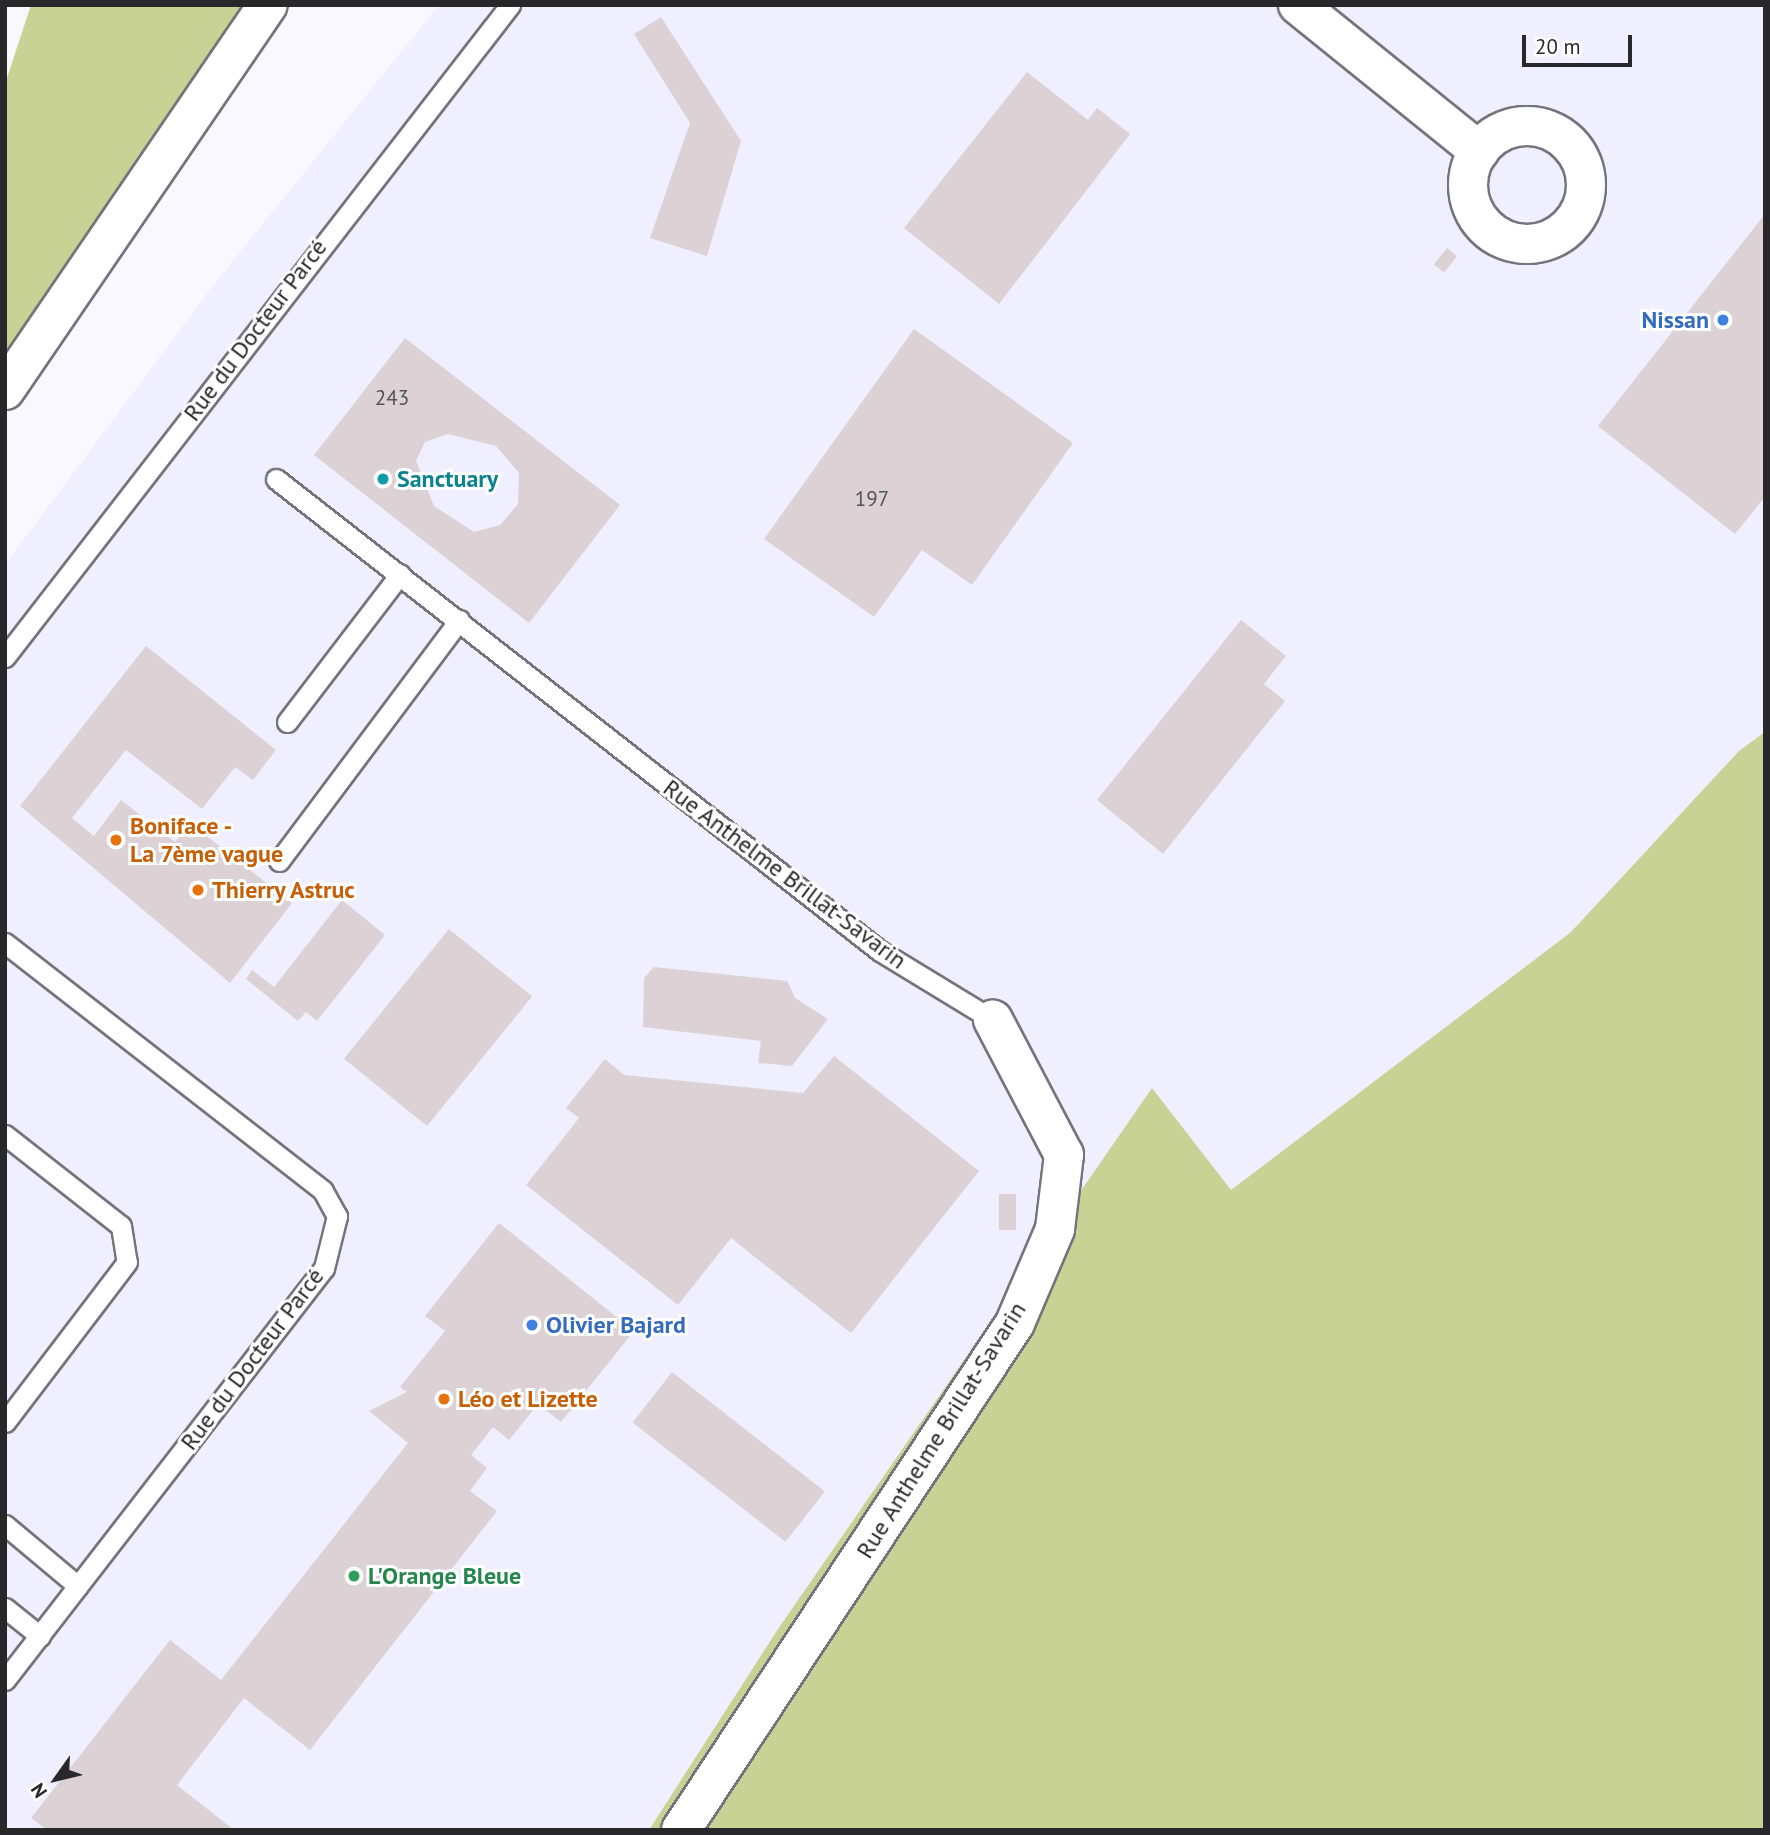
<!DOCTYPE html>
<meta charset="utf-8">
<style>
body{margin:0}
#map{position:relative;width:1770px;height:1835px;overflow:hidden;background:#f9f8fe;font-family:"PT Sans",sans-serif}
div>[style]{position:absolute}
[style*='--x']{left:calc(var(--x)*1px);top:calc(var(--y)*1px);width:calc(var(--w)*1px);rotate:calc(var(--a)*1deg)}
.built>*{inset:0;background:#efefff}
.green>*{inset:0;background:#c7d294}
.building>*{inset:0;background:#dcd2d6;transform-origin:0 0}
.roads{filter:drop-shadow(2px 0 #74747c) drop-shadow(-2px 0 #74747c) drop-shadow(0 2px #74747c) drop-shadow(0 -2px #74747c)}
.service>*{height:19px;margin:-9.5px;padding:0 9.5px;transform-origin:9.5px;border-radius:9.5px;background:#fff}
.minor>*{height:38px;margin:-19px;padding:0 19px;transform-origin:19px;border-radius:19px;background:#fff}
.minor>.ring{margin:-19px;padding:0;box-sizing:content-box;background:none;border:38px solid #fff;border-radius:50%}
.dots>*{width:19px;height:19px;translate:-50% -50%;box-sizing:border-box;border:4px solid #fff;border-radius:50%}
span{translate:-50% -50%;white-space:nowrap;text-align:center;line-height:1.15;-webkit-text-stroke:6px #fff;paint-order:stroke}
.number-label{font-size:21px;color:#555256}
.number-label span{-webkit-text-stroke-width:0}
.shop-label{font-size:24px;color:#366cbe;font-weight:700}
.right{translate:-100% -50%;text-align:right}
.left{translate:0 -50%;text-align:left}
.street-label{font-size:24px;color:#28282b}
.culture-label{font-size:24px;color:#0d838f;font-weight:700}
.food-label{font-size:24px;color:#c56008;font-weight:700}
.leisure-label{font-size:24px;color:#27864d;font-weight:700}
.frame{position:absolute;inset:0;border:7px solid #28282b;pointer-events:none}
.north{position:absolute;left:21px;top:1744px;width:70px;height:70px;-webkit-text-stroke:5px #fff;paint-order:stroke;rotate:236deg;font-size:19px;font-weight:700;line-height:28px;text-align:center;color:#28282b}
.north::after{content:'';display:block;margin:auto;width:24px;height:32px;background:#28282b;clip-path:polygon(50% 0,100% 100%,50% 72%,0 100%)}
.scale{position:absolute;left:1522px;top:35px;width:110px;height:32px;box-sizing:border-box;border:4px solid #28282b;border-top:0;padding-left:9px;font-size:21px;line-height:24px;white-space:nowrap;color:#28282b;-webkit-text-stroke:5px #fff;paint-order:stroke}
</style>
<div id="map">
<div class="built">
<i style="clip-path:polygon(439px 5px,1765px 5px,1765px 732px,1739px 751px,1571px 932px,1230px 1191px,1152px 1089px,778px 1629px,649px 1830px,5px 1830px,5px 565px,211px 288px)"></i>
</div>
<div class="green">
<i style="clip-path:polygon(31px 5px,245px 5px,5px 356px,5px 84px)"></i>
<i style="clip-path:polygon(1765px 732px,1765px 1830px,649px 1830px,778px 1629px,1152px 1088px,1231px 1190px,1571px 932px,1739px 751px)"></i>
</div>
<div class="building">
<i style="clip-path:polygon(661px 17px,741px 141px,707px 256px,650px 238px,690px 123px,634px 34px)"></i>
<i style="clip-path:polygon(1027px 72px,1088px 120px,1097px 108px,1130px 134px,999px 304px,904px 228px)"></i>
<i style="clip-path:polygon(1765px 214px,1765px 497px,1735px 534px,1598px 426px)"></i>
<i style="left:1447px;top:248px;width:13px;height:21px;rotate:39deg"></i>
<i style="clip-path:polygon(914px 329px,1073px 443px,972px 585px,922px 550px,874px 617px,764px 539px)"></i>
<i style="clip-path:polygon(evenodd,405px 338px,620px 505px,529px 623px,314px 455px,405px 338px,448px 434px,496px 446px,519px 473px,518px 504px,500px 525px,474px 532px,434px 506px,416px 461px,425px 442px,448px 434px)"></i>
<i style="clip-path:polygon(1241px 620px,1286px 656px,1264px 684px,1285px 701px,1163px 854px,1097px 800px)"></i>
<i style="clip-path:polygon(146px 646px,276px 750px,253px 780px,235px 767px,202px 809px,126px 750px,72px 818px,94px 836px,121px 800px,175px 842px,190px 823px,292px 903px,230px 983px,20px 806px)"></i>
<i style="clip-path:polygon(342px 900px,385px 935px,317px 1021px,306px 1012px,298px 1021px,246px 979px,252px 970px,274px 987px)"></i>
<i style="left:449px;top:929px;width:107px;height:167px;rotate:39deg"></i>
<i style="clip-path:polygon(654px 967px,787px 981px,795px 998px,828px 1019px,792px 1066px,758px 1063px,761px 1041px,643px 1027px,644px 978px)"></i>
<i style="clip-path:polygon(834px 1056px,979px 1171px,851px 1333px,731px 1238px,678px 1305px,526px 1185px,579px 1118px,566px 1108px,605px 1059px,624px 1075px,803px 1093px)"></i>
<i style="left:999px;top:1194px;width:17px;height:36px"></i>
<i style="clip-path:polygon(499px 1223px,634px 1331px,561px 1422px,538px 1404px,509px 1440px,493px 1427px,471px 1455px,487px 1468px,470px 1491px,497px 1511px,310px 1750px,244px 1698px,177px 1785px,234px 1830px,47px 1830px,31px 1818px,170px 1640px,221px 1680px,408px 1443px,369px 1411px,407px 1392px,400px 1387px,445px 1331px,425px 1316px)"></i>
<i style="left:672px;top:1372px;width:194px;height:64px;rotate:38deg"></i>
</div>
<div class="roads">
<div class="service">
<i style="--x:276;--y:479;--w:767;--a:38.01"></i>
<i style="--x:880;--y:951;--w:132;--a:31.4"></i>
<i style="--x:5;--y:657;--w:825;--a:-52.24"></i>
<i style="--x:287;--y:722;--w:186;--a:-52.6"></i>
<i style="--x:279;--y:861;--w:301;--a:-53.2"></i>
<i style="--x:5;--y:943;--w:403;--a:37.9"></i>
<i style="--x:323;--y:1191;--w:29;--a:61"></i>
<i style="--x:337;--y:1216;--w:54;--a:104"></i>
<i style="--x:324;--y:1268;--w:521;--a:127.75"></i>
<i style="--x:5;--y:1135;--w:147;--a:38.1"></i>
<i style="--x:121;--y:1226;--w:36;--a:81"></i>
<i style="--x:127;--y:1262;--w:201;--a:127.3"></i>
<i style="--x:5;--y:1525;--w:95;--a:39.9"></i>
<i style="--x:5;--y:1608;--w:45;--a:38.7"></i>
</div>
<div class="minor">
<i style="--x:1298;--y:5;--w:233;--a:38.9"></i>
<i class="ring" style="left:1468px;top:126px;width:80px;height:80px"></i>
<i style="--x:5;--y:390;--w:466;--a:-55.7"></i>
<i style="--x:681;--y:1830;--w:607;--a:-56.62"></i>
<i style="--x:1015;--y:1323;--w:102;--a:-66.9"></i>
<i style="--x:1055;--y:1229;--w:75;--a:-83.1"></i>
<i style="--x:1064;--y:1155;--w:153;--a:-117.7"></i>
</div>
</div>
<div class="dots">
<i style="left:1723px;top:320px;background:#3f7fe0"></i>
<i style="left:383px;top:479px;background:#0f9aa8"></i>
<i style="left:116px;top:840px;background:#e8710a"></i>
<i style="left:198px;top:890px;background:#e8710a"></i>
<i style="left:532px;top:1325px;background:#3f7fe0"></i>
<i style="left:444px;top:1399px;background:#e8710a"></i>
<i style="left:354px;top:1576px;background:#2e9e5b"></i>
</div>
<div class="number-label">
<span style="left:392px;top:398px">243</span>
<span style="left:872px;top:499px">197</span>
</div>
<div class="shop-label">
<span class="right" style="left:1709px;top:320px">Nissan</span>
<span class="left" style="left:546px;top:1325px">Olivier Bajard</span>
</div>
<div class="street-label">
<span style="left:255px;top:330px;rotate:-53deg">Rue du Docteur Parcé</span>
<span style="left:785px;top:874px;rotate:37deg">Rue Anthelme Brillat-Savarin</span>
<span style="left:252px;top:1359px;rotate:-53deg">Rue du Docteur Parcé</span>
<span style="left:941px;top:1430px;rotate:-58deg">Rue Anthelme Brillat-Savarin</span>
</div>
<div class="culture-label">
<span class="left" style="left:397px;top:479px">Sanctuary</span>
</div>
<div class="food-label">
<span class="left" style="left:130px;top:840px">Boniface -<br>La 7ème vague</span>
<span class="left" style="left:212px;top:890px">Thierry Astruc</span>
<span class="left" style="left:458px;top:1399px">Léo et Lizette</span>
</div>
<div class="leisure-label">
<span class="left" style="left:368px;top:1576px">L'Orange Bleue</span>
</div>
<div class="frame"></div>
<div class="north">N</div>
<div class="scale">20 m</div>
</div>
